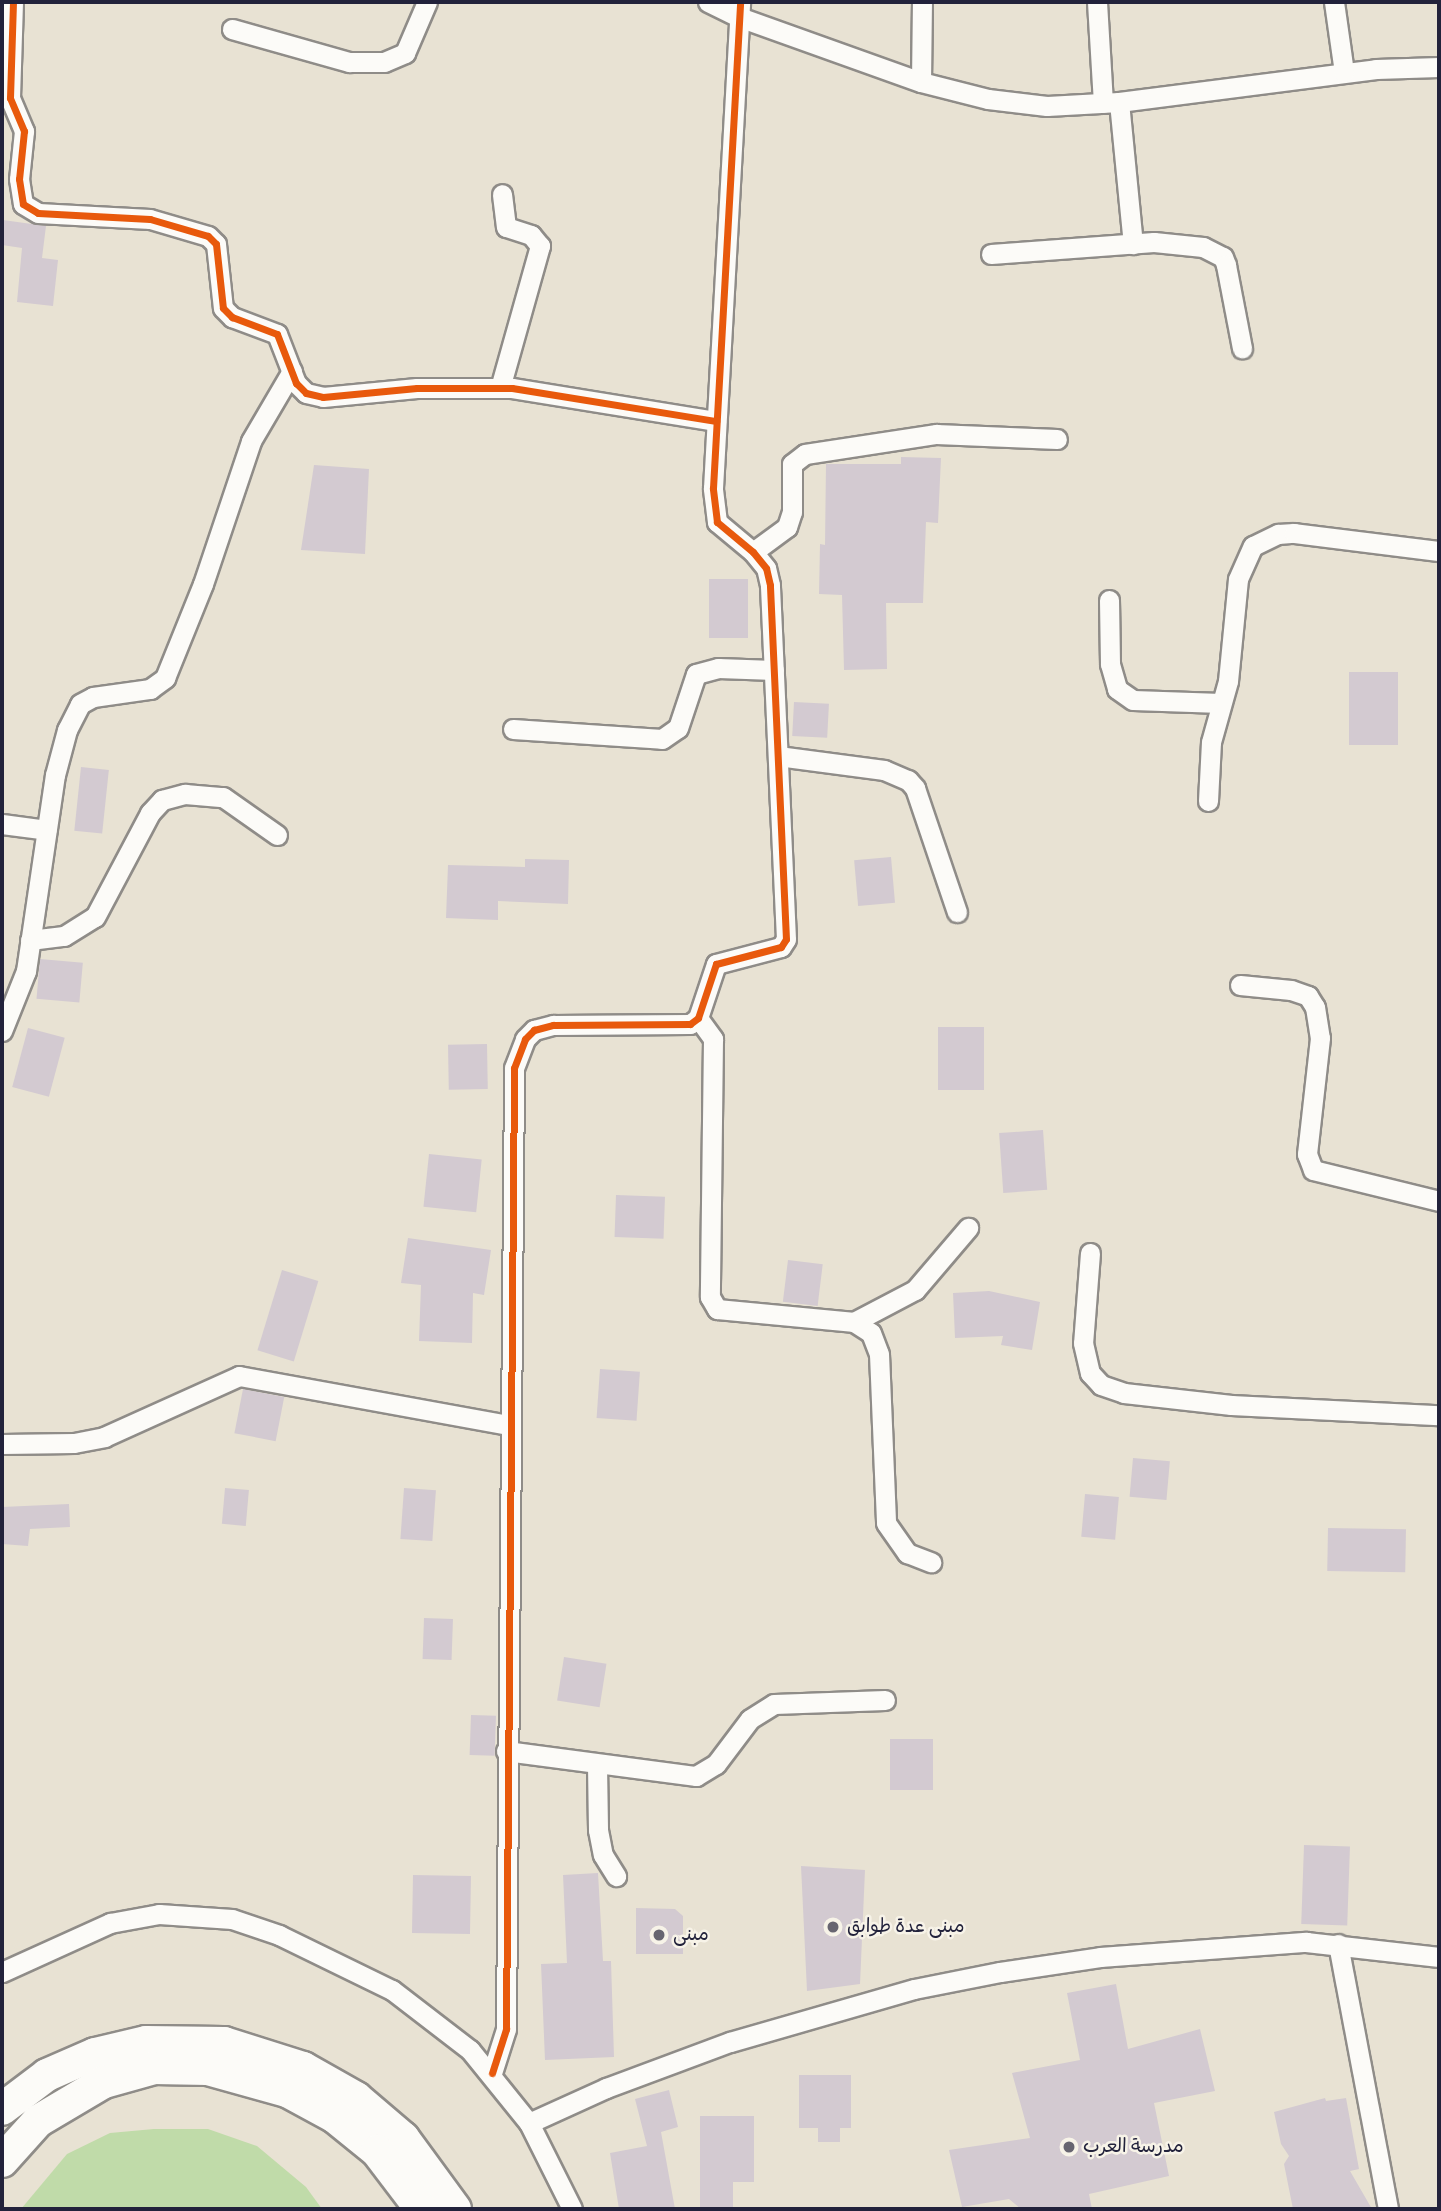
<!DOCTYPE html>
<meta charset="utf-8">
<style>
body{margin:0}
#map{position:relative;width:1441px;height:2211px;overflow:hidden;background:#e8e2d3;font-family:Pangolin,"Playpen Sans Arabic",sans-serif}
div>[style]{position:absolute}
[style*='--x']{left:calc(var(--x)*1px);top:calc(var(--y)*1px);width:calc(var(--w)*1px);rotate:calc(var(--a)*1deg)}
.green>*{inset:0;background:#c0dba9}
.building>*{inset:0;background:#d3cad1;transform-origin:0 0}
.roads{filter:drop-shadow(2px 0 #8f8c88) drop-shadow(-2px 0 #8f8c88) drop-shadow(0 2px #8f8c88) drop-shadow(0 -2px #8f8c88)}
.minor>*{height:19px;margin:-9.5px;padding:0 9.5px;transform-origin:9.5px;border-radius:9.5px;background:#fcfbf8}
.trunk>*{height:32px;margin:-16px;padding:0 16px;transform-origin:16px;border-radius:16px;background:#fcfbf8}
.cycleway>*{height:7px;margin:-3.5px;padding:0 3.5px;transform-origin:3.5px;border-radius:3.5px;background:#e8590c}
.dots>*{width:19px;height:19px;translate:-50% -50%;box-sizing:border-box;border:4px solid #f7f3e8;border-radius:50%}
span{translate:-50% -50%;white-space:nowrap;text-align:center;line-height:1.15;-webkit-text-stroke:5px #f7f3e8;paint-order:stroke}
.poi-label{font-size:19px;color:#22223b}
.left{translate:0 -50%;text-align:left}
.frame{position:absolute;inset:0;border:4px solid #22223b;pointer-events:none}
</style>
<div id="map">
<div class="green">
<i style="clip-path:polygon(154px 2129px,208px 2129px,257px 2146px,306px 2187px,322px 2209px,21px 2209px,67px 2154px,110px 2133px)"></i>
</div>
<div class="building">
<i style="clip-path:polygon(3px 220px,46px 226px,42px 258px,58px 260px,53px 306px,17px 302px,22px 248px,2px 245px)"></i>
<i style="clip-path:polygon(901px 457px,941px 458px,938px 523px,926px 522px,923px 603px,886px 603px,887px 669px,844px 670px,842px 595px,819px 594px,820px 544px,825px 545px,826px 464px,901px 464px)"></i>
<i style="clip-path:polygon(314px 465px,369px 469px,365px 554px,301px 550px)"></i>
<i style="left:709px;top:579px;width:39px;height:59px"></i>
<i style="left:1349px;top:672px;width:49px;height:73px"></i>
<i style="left:794px;top:702px;width:35px;height:34px;rotate:3deg"></i>
<i style="left:81px;top:767px;width:28px;height:64px;rotate:6deg"></i>
<i style="left:891px;top:857px;width:46px;height:37px;rotate:85deg"></i>
<i style="clip-path:polygon(525px 859px,569px 860px,568px 904px,498px 901px,498px 920px,446px 918px,448px 865px,525px 867px)"></i>
<i style="left:40px;top:959px;width:43px;height:40px;rotate:5deg"></i>
<i style="left:938px;top:1027px;width:46px;height:63px"></i>
<i style="left:28px;top:1028px;width:38px;height:61px;rotate:15deg"></i>
<i style="left:487px;top:1044px;width:45px;height:39px;rotate:89deg"></i>
<i style="left:1043px;top:1130px;width:60px;height:44px;rotate:86deg"></i>
<i style="left:429px;top:1154px;width:53px;height:53px;rotate:6deg"></i>
<i style="left:616px;top:1195px;width:49px;height:42px;rotate:2deg"></i>
<i style="clip-path:polygon(408px 1238px,491px 1250px,484px 1295px,473px 1293px,472px 1343px,419px 1341px,421px 1285px,401px 1283px)"></i>
<i style="left:788px;top:1260px;width:35px;height:42px;rotate:7deg"></i>
<i style="left:282px;top:1270px;width:38px;height:84px;rotate:17deg"></i>
<i style="clip-path:polygon(989px 1291px,1040px 1302px,1032px 1350px,1001px 1345px,1003px 1336px,955px 1338px,953px 1293px)"></i>
<i style="left:600px;top:1369px;width:40px;height:49px;rotate:4deg"></i>
<i style="left:243px;top:1389px;width:42px;height:45px;rotate:11deg"></i>
<i style="left:1133px;top:1458px;width:37px;height:39px;rotate:5deg"></i>
<i style="left:225px;top:1488px;width:24px;height:36px;rotate:5deg"></i>
<i style="left:404px;top:1488px;width:32px;height:51px;rotate:4deg"></i>
<i style="left:1085px;top:1494px;width:34px;height:43px;rotate:5deg"></i>
<i style="clip-path:polygon(69px 1504px,70px 1527px,30px 1529px,28px 1546px,2px 1544px,2px 1507px)"></i>
<i style="left:1328px;top:1528px;width:78px;height:43px;rotate:1deg"></i>
<i style="left:424px;top:1618px;width:29px;height:41px;rotate:2deg"></i>
<i style="left:564px;top:1657px;width:43px;height:44px;rotate:9deg"></i>
<i style="left:471px;top:1715px;width:25px;height:40px;rotate:2deg"></i>
<i style="left:890px;top:1739px;width:43px;height:51px"></i>
<i style="left:1304px;top:1845px;width:46px;height:79px;rotate:2deg"></i>
<i style="clip-path:polygon(801px 1866px,865px 1870px,860px 1984px,807px 1991px)"></i>
<i style="clip-path:polygon(598px 1873px,603px 1961px,611px 1961px,614px 2057px,545px 2060px,541px 1964px,567px 1963px,563px 1875px)"></i>
<i style="left:413px;top:1875px;width:58px;height:58px;rotate:1deg"></i>
<i style="clip-path:polygon(636px 1908px,675px 1909px,683px 1916px,683px 1954px,636px 1954px)"></i>
<i style="clip-path:polygon(1116px 1984px,1128px 2049px,1200px 2029px,1215px 2091px,1154px 2103px,1169px 2176px,1089px 2194px,1092px 2209px,1021px 2209px,1009px 2199px,962px 2207px,949px 2150px,1030px 2138px,1012px 2073px,1080px 2060px,1067px 1993px)"></i>
<i style="clip-path:polygon(799px 2075px,851px 2075px,851px 2128px,840px 2128px,840px 2142px,818px 2142px,818px 2128px,799px 2128px)"></i>
<i style="clip-path:polygon(669px 2090px,678px 2127px,661px 2132px,675px 2209px,619px 2209px,610px 2153px,647px 2146px,635px 2099px)"></i>
<i style="clip-path:polygon(1325px 2098px,1326px 2101px,1346px 2098px,1359px 2169px,1350px 2171px,1372px 2209px,1293px 2209px,1284px 2164px,1289px 2156px,1281px 2144px,1274px 2112px)"></i>
<i style="clip-path:polygon(700px 2116px,754px 2116px,754px 2182px,733px 2182px,733px 2209px,700px 2209px)"></i>
</div>
<div class="roads">
<div class="minor">
<i style="--x:13;--y:2;--w:96;--a:91.8"></i>
<i style="--x:10;--y:98;--w:36;--a:67"></i>
<i style="--x:24;--y:131;--w:48;--a:95.9"></i>
<i style="--x:19;--y:179;--w:25;--a:81"></i>
<i style="--x:23;--y:204;--w:17;--a:31"></i>
<i style="--x:38;--y:213;--w:112;--a:3.1"></i>
<i style="--x:150;--y:219;--w:60;--a:16.3"></i>
<i style="--x:208;--y:236;--w:11;--a:45"></i>
<i style="--x:216;--y:244;--w:64;--a:83.8"></i>
<i style="--x:223;--y:308;--w:13;--a:45"></i>
<i style="--x:232;--y:317;--w:48;--a:20.7"></i>
<i style="--x:277;--y:334;--w:53;--a:68.8"></i>
<i style="--x:296;--y:383;--w:14;--a:45"></i>
<i style="--x:306;--y:393;--w:17;--a:13"></i>
<i style="--x:323;--y:397;--w:94;--a:-5.5"></i>
<i style="--x:417;--y:388;--w:95;--a:0"></i>
<i style="--x:512;--y:388;--w:207;--a:9.2"></i>
<i style="--x:708;--y:2;--w:34;--a:26"></i>
<i style="--x:739;--y:17;--w:193;--a:19.7"></i>
<i style="--x:921;--y:82;--w:69;--a:14.2"></i>
<i style="--x:988;--y:99;--w:59;--a:6.8"></i>
<i style="--x:1047;--y:106;--w:72;--a:-3.2"></i>
<i style="--x:1119;--y:102;--w:259;--a:-7.3"></i>
<i style="--x:1376;--y:69;--w:63;--a:-1.8"></i>
<i style="--x:1097;--y:2;--w:101;--a:86.6"></i>
<i style="--x:1334;--y:2;--w:71;--a:81.9"></i>
<i style="--x:232;--y:29;--w:122;--a:15.8"></i>
<i style="--x:349;--y:62;--w:35;--a:0"></i>
<i style="--x:384;--y:62;--w:23;--a:-23"></i>
<i style="--x:405;--y:53;--w:56;--a:-66.7"></i>
<i style="--x:921;--y:82;--w:80;--a:-89.3"></i>
<i style="--x:1119;--y:102;--w:143;--a:84.4"></i>
<i style="--x:991;--y:254;--w:163;--a:-4.2"></i>
<i style="--x:1154;--y:242;--w:49;--a:5.8"></i>
<i style="--x:1203;--y:247;--w:22;--a:27"></i>
<i style="--x:1223;--y:257;--w:9;--a:69"></i>
<i style="--x:1226;--y:265;--w:85;--a:79.1"></i>
<i style="--x:500;--y:388;--w:148;--a:-74.3"></i>
<i style="--x:540;--y:246;--w:14;--a:-129"></i>
<i style="--x:531;--y:235;--w:26;--a:-162"></i>
<i style="--x:506;--y:227;--w:33;--a:-97"></i>
<i style="--x:753;--y:552;--w:42;--a:-36.3"></i>
<i style="--x:787;--y:527;--w:16;--a:-72"></i>
<i style="--x:792;--y:512;--w:48;--a:-90"></i>
<i style="--x:792;--y:464;--w:16;--a:-38"></i>
<i style="--x:805;--y:454;--w:133;--a:-8.7"></i>
<i style="--x:936;--y:434;--w:121;--a:2.4"></i>
<i style="--x:1109;--y:600;--w:64;--a:89.1"></i>
<i style="--x:1110;--y:664;--w:26;--a:74"></i>
<i style="--x:1117;--y:689;--w:19;--a:35"></i>
<i style="--x:1133;--y:700;--w:88;--a:2"></i>
<i style="--x:513;--y:729;--w:149;--a:3.8"></i>
<i style="--x:662;--y:739;--w:19;--a:-35"></i>
<i style="--x:678;--y:728;--w:57;--a:-71.6"></i>
<i style="--x:696;--y:674;--w:23;--a:-15"></i>
<i style="--x:718;--y:668;--w:56;--a:2"></i>
<i style="--x:778;--y:756;--w:107;--a:7.5"></i>
<i style="--x:884;--y:770;--w:26;--a:23"></i>
<i style="--x:908;--y:780;--w:11;--a:49"></i>
<i style="--x:915;--y:788;--w:131;--a:71.3"></i>
<i style="--x:1208;--y:801;--w:59;--a:-87.1"></i>
<i style="--x:1211;--y:742;--w:63;--a:-74.4"></i>
<i style="--x:1228;--y:681;--w:102;--a:-84.4"></i>
<i style="--x:1238;--y:579;--w:36;--a:-66"></i>
<i style="--x:1253;--y:546;--w:28;--a:-26"></i>
<i style="--x:1278;--y:534;--w:16;--a:-4"></i>
<i style="--x:1294;--y:533;--w:146;--a:7.1"></i>
<i style="--x:2;--y:824;--w:45;--a:7.6"></i>
<i style="--x:30;--y:940;--w:34;--a:-7"></i>
<i style="--x:64;--y:936;--w:36;--a:-32"></i>
<i style="--x:95;--y:917;--w:118;--a:-62.1"></i>
<i style="--x:150;--y:813;--w:18;--a:-47"></i>
<i style="--x:162;--y:800;--w:24;--a:-15"></i>
<i style="--x:185;--y:794;--w:38;--a:5"></i>
<i style="--x:223;--y:797;--w:66;--a:35.1"></i>
<i style="--x:1240;--y:985;--w:51;--a:5.6"></i>
<i style="--x:1291;--y:990;--w:18;--a:19"></i>
<i style="--x:1308;--y:996;--w:13;--a:58"></i>
<i style="--x:1315;--y:1007;--w:31;--a:81"></i>
<i style="--x:1320;--y:1038;--w:117;--a:96.4"></i>
<i style="--x:1307;--y:1154;--w:17;--a:69"></i>
<i style="--x:1313;--y:1170;--w:130;--a:13.8"></i>
<i style="--x:698;--y:1018;--w:26;--a:54"></i>
<i style="--x:713;--y:1039;--w:258;--a:90.7"></i>
<i style="--x:710;--y:1297;--w:14;--a:60"></i>
<i style="--x:717;--y:1309;--w:138;--a:5.4"></i>
<i style="--x:854;--y:1322;--w:69;--a:-27.7"></i>
<i style="--x:915;--y:1290;--w:82;--a:-49.5"></i>
<i style="--x:2;--y:1031;--w:65;--a:-68.2"></i>
<i style="--x:26;--y:971;--w:198;--a:-81.6"></i>
<i style="--x:55;--y:775;--w:47;--a:-75.1"></i>
<i style="--x:67;--y:730;--w:29;--a:-63"></i>
<i style="--x:80;--y:704;--w:15;--a:-28"></i>
<i style="--x:93;--y:697;--w:58;--a:-8"></i>
<i style="--x:150;--y:689;--w:19;--a:-36"></i>
<i style="--x:165;--y:678;--w:101;--a:-68"></i>
<i style="--x:203;--y:584;--w:151;--a:-71.4"></i>
<i style="--x:251;--y:441;--w:81;--a:-59.6"></i>
<i style="--x:1090;--y:1253;--w:90;--a:94.4"></i>
<i style="--x:1083;--y:1343;--w:31;--a:77"></i>
<i style="--x:1090;--y:1373;--w:16;--a:47"></i>
<i style="--x:1101;--y:1385;--w:24;--a:19"></i>
<i style="--x:1124;--y:1393;--w:108;--a:6.4"></i>
<i style="--x:1231;--y:1405;--w:208;--a:2.8"></i>
<i style="--x:854;--y:1322;--w:20;--a:33"></i>
<i style="--x:871;--y:1333;--w:22;--a:69"></i>
<i style="--x:879;--y:1354;--w:169;--a:87.6"></i>
<i style="--x:886;--y:1523;--w:37;--a:55"></i>
<i style="--x:907;--y:1553;--w:26;--a:21"></i>
<i style="--x:2;--y:1444;--w:72;--a:-0.8"></i>
<i style="--x:74;--y:1443;--w:31;--a:-11"></i>
<i style="--x:104;--y:1437;--w:148;--a:-24.3"></i>
<i style="--x:239;--y:1376;--w:274;--a:10.3"></i>
<i style="--x:506;--y:1751;--w:192;--a:7.5"></i>
<i style="--x:696;--y:1776;--w:23;--a:-31"></i>
<i style="--x:716;--y:1764;--w:56;--a:-52.9"></i>
<i style="--x:750;--y:1719;--w:28;--a:-32"></i>
<i style="--x:774;--y:1704;--w:111;--a:-2.1"></i>
<i style="--x:597;--y:1765;--w:65;--a:89.1"></i>
<i style="--x:598;--y:1830;--w:25;--a:79"></i>
<i style="--x:603;--y:1855;--w:25;--a:58"></i>
<i style="--x:1338;--y:1944;--w:270;--a:79.3"></i>
<i style="--x:2;--y:1972;--w:119;--a:-24.4"></i>
<i style="--x:110;--y:1923;--w:50;--a:-10.4"></i>
<i style="--x:159;--y:1914;--w:73;--a:3.9"></i>
<i style="--x:232;--y:1919;--w:50;--a:18.8"></i>
<i style="--x:279;--y:1935;--w:126;--a:26"></i>
<i style="--x:392;--y:1990;--w:98;--a:37.6"></i>
<i style="--x:470;--y:2050;--w:94;--a:51.1"></i>
<i style="--x:529;--y:2123;--w:96;--a:63.4"></i>
<i style="--x:492;--y:2073;--w:46;--a:-72.3"></i>
<i style="--x:506;--y:2029;--w:961;--a:-89.52"></i>
<i style="--x:514;--y:1068;--w:31;--a:-69"></i>
<i style="--x:525;--y:1039;--w:13;--a:-45"></i>
<i style="--x:534;--y:1030;--w:20;--a:-15"></i>
<i style="--x:553;--y:1025;--w:137;--a:-0.4"></i>
<i style="--x:690;--y:1024;--w:10;--a:-37"></i>
<i style="--x:698;--y:1018;--w:57;--a:-71.6"></i>
<i style="--x:716;--y:964;--w:67;--a:-14.7"></i>
<i style="--x:781;--y:947;--w:9;--a:-58"></i>
<i style="--x:786;--y:939;--w:354;--a:-92.6"></i>
<i style="--x:770;--y:585;--w:17;--a:-103"></i>
<i style="--x:766;--y:568;--w:21;--a:-129"></i>
<i style="--x:753;--y:552;--w:47;--a:-140.2"></i>
<i style="--x:717;--y:522;--w:34;--a:-97"></i>
<i style="--x:713;--y:488;--w:487;--a:-86.8"></i>
<i style="--x:529;--y:2123;--w:85;--a:-24.4"></i>
<i style="--x:606;--y:2088;--w:132;--a:-20.4"></i>
<i style="--x:730;--y:2042;--w:191;--a:-16.1"></i>
<i style="--x:914;--y:1989;--w:88;--a:-11.2"></i>
<i style="--x:1000;--y:1972;--w:101;--a:-8.5"></i>
<i style="--x:1100;--y:1957;--w:207;--a:-4.2"></i>
<i style="--x:1306;--y:1942;--w:134;--a:6.4"></i>
</div>
<div class="trunk">
<i style="--x:2;--y:2109;--w:56;--a:-37.1"></i>
<i style="--x:47;--y:2075;--w:52;--a:-23.6"></i>
<i style="--x:95;--y:2054;--w:52;--a:-13.2"></i>
<i style="--x:146;--y:2042;--w:78;--a:0.7"></i>
<i style="--x:224;--y:2043;--w:83;--a:17.6"></i>
<i style="--x:303;--y:2068;--w:61;--a:29.5"></i>
<i style="--x:356;--y:2098;--w:62;--a:40.4"></i>
<i style="--x:403;--y:2138;--w:88;--a:53.8"></i>
<i style="--x:2;--y:2161;--w:54;--a:-48"></i>
<i style="--x:38;--y:2121;--w:77;--a:-30.6"></i>
<i style="--x:104;--y:2082;--w:52;--a:-15.6"></i>
<i style="--x:154;--y:2068;--w:54;--a:1.1"></i>
<i style="--x:208;--y:2069;--w:82;--a:15.6"></i>
<i style="--x:287;--y:2091;--w:55;--a:28.4"></i>
<i style="--x:335;--y:2117;--w:54;--a:39"></i>
<i style="--x:377;--y:2151;--w:73;--a:52.8"></i>
</div>
</div>
<div class="cycleway">
<i style="--x:13;--y:2;--w:96;--a:91.8"></i>
<i style="--x:10;--y:98;--w:36;--a:67"></i>
<i style="--x:24;--y:131;--w:48;--a:95.9"></i>
<i style="--x:19;--y:179;--w:25;--a:81"></i>
<i style="--x:23;--y:204;--w:17;--a:31"></i>
<i style="--x:38;--y:213;--w:112;--a:3.1"></i>
<i style="--x:150;--y:219;--w:60;--a:16.3"></i>
<i style="--x:208;--y:236;--w:11;--a:45"></i>
<i style="--x:216;--y:244;--w:64;--a:83.8"></i>
<i style="--x:223;--y:308;--w:13;--a:45"></i>
<i style="--x:232;--y:317;--w:48;--a:20.7"></i>
<i style="--x:277;--y:334;--w:53;--a:68.8"></i>
<i style="--x:296;--y:383;--w:14;--a:45"></i>
<i style="--x:306;--y:393;--w:17;--a:13"></i>
<i style="--x:323;--y:397;--w:94;--a:-5.5"></i>
<i style="--x:417;--y:388;--w:95;--a:0"></i>
<i style="--x:512;--y:388;--w:207;--a:9.2"></i>
<i style="--x:492;--y:2073;--w:46;--a:-72.3"></i>
<i style="--x:506;--y:2029;--w:961;--a:-89.52"></i>
<i style="--x:514;--y:1068;--w:31;--a:-69"></i>
<i style="--x:525;--y:1039;--w:13;--a:-45"></i>
<i style="--x:534;--y:1030;--w:20;--a:-15"></i>
<i style="--x:553;--y:1025;--w:137;--a:-0.4"></i>
<i style="--x:690;--y:1024;--w:10;--a:-37"></i>
<i style="--x:698;--y:1018;--w:57;--a:-71.6"></i>
<i style="--x:716;--y:964;--w:67;--a:-14.7"></i>
<i style="--x:781;--y:947;--w:9;--a:-58"></i>
<i style="--x:786;--y:939;--w:354;--a:-92.6"></i>
<i style="--x:770;--y:585;--w:17;--a:-103"></i>
<i style="--x:766;--y:568;--w:21;--a:-129"></i>
<i style="--x:753;--y:552;--w:47;--a:-140.2"></i>
<i style="--x:717;--y:522;--w:34;--a:-97"></i>
<i style="--x:713;--y:488;--w:487;--a:-86.8"></i>
</div>
<div class="dots">
<i style="left:833px;top:1927px;background:#676570"></i>
<i style="left:659px;top:1935px;background:#676570"></i>
<i style="left:1069px;top:2147px;background:#676570"></i>
</div>
<div class="poi-label">
<span class="left" style="left:847px;top:1927px">مبنى عدة طوابق</span>
<span class="left" style="left:673px;top:1935px">مبنى</span>
<span class="left" style="left:1083px;top:2147px">مدرسة العرب</span>
</div>
<div class="frame"></div>
</div>
